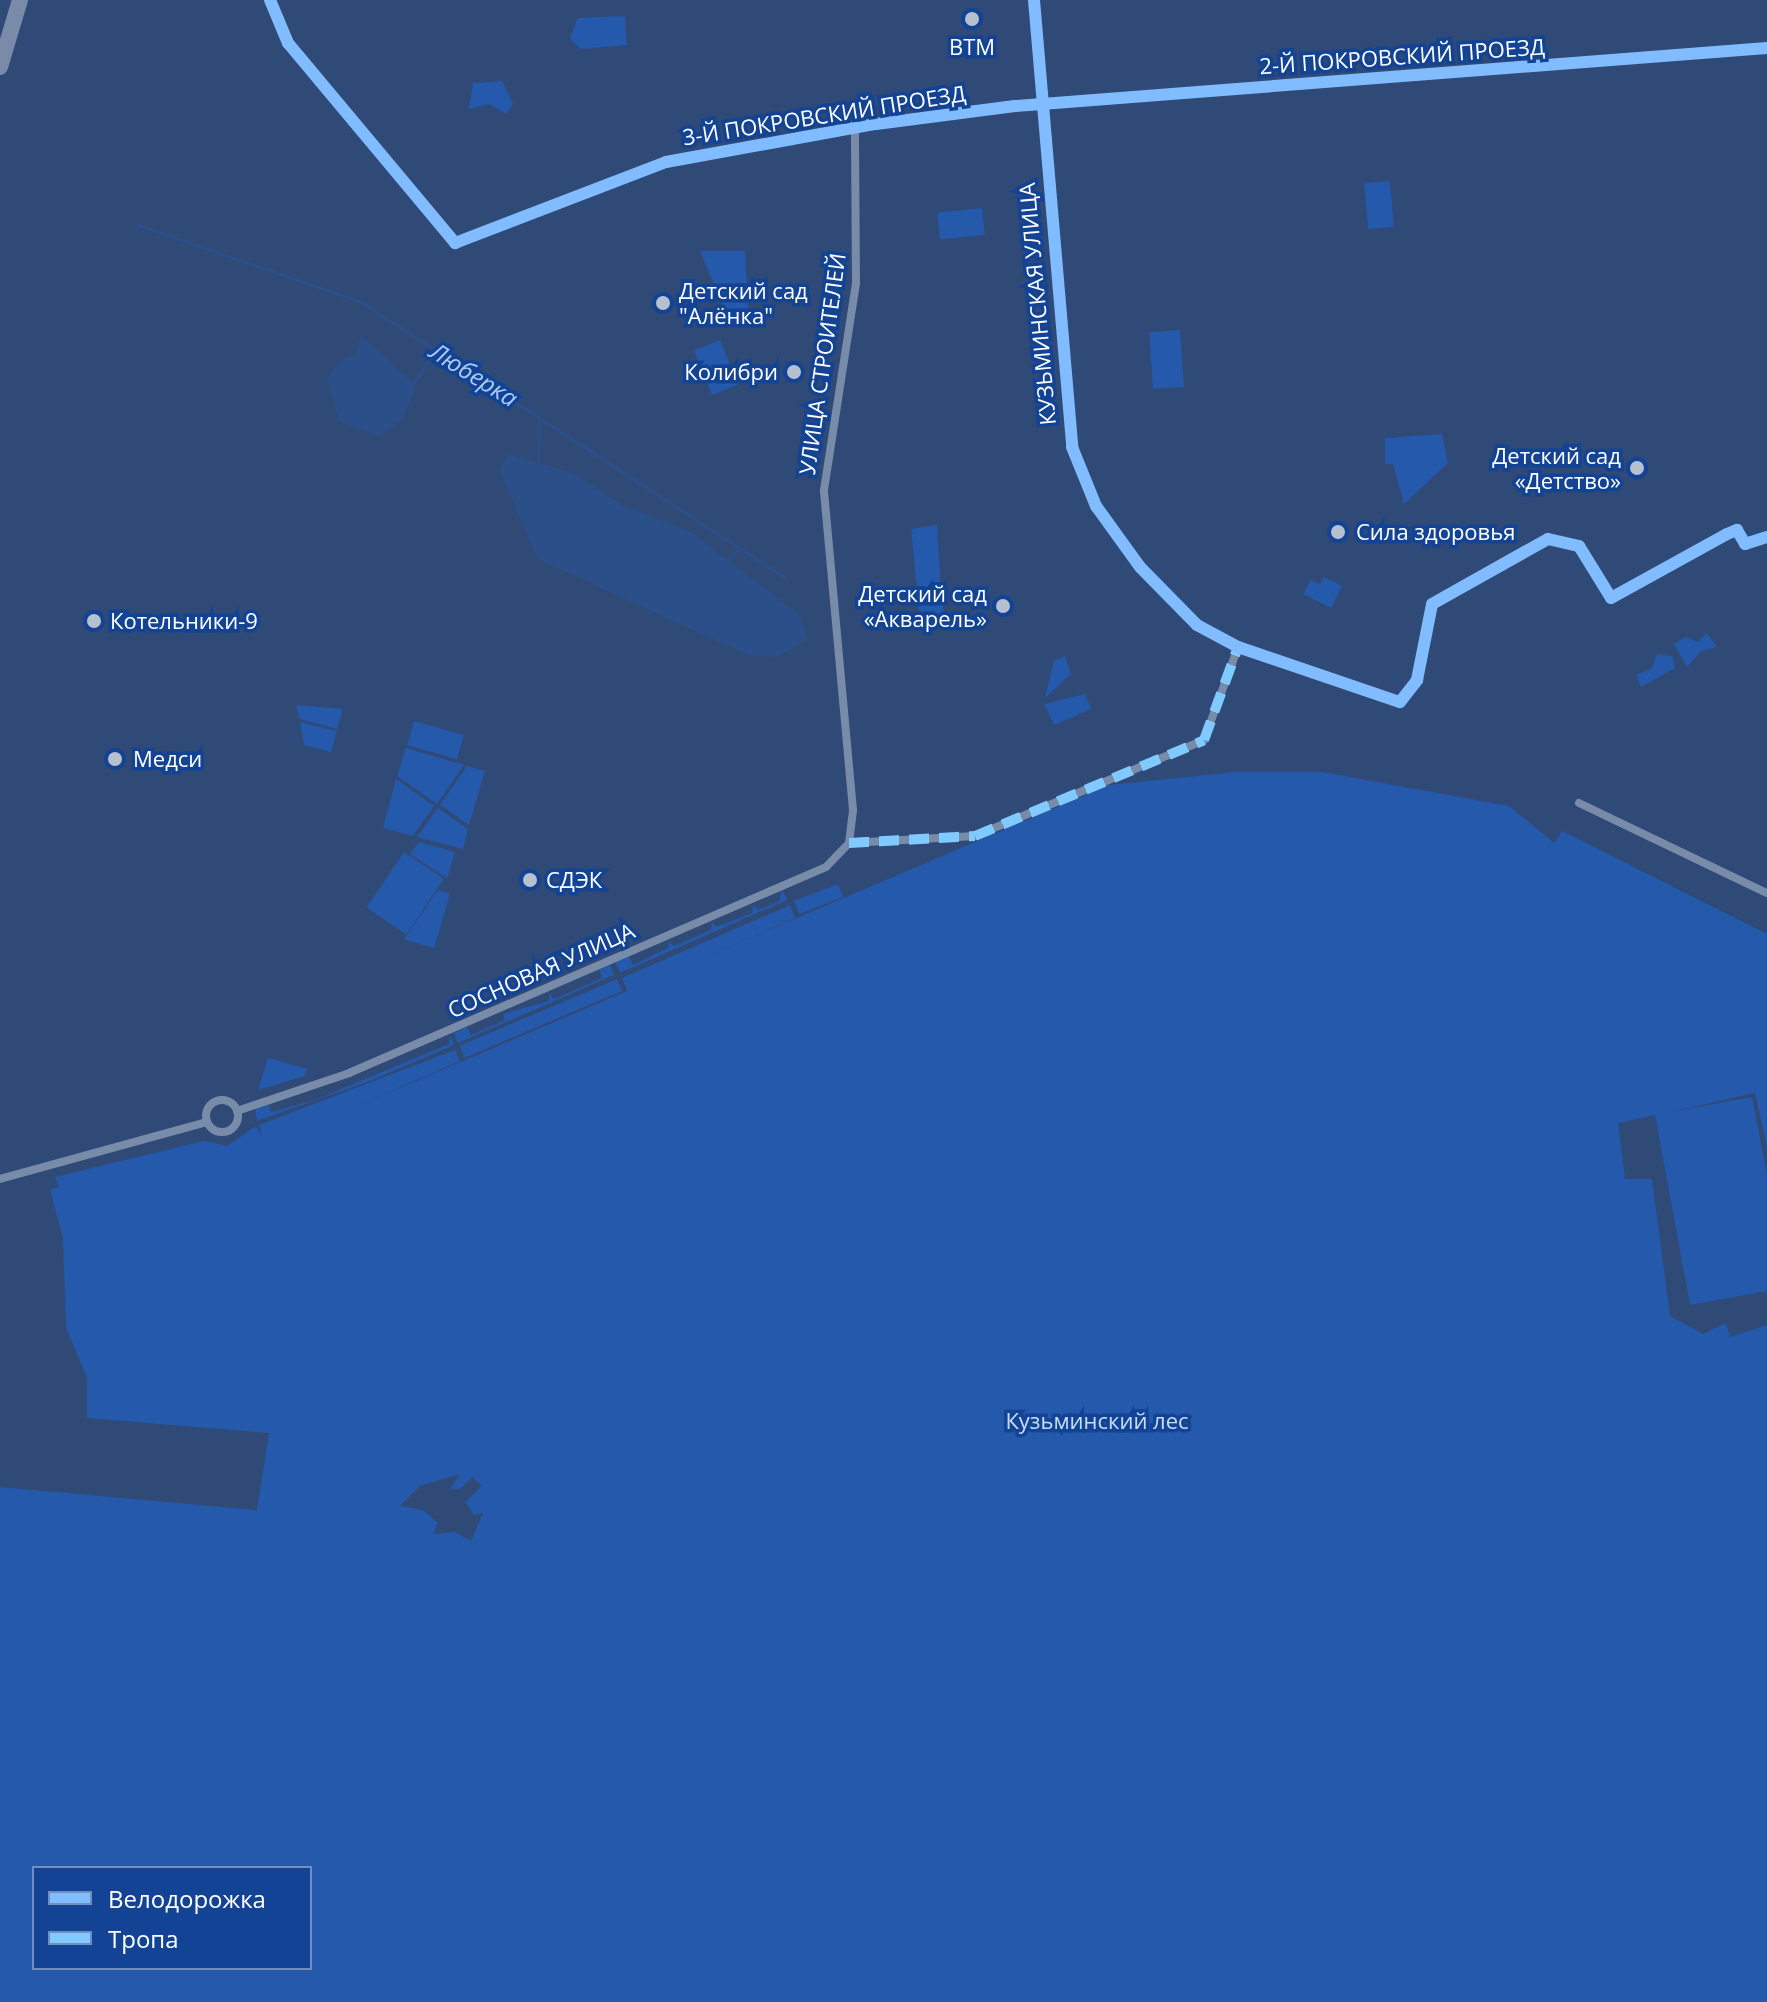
<!DOCTYPE html>
<meta charset="utf-8">
<style>
body{margin:0}
#map{position:relative;width:1767px;height:2002px;overflow:hidden;background:#2f4a77;font-family:"Open Sans",sans-serif}
div>[style]{position:absolute}
[style*='--x']{left:calc(var(--x)*1px);top:calc(var(--y)*1px);width:calc(var(--w)*1px);rotate:calc(var(--a)*1deg)}
.green>*{inset:0;background:#2559ab;transform-origin:0 0}
.water>*{inset:0;background:#2b4f89}
.stream>*{height:3px;margin:-1.5px;padding:0 1.5px;transform-origin:1.5px;border-radius:1.5px;background:#2b4f89}
.street>*{height:8px;margin:-4px;padding:0 4px;transform-origin:4px;border-radius:4px;background:#788ba9}
.street>.ring{margin:-4px;padding:0;box-sizing:content-box;background:none;border:8px solid #788ba9;border-radius:50%}
.highway>*{height:16px;margin:-8px;padding:0 8px;transform-origin:8px;border-radius:8px;background:#7a8ba9}
.quiet>*{height:10px;margin-top:-5px;transform-origin:0;background:repeating-linear-gradient(90deg,#80caff 0 20px,transparent 0 30px)}
.cycleway>*{height:12px;margin:-6px;padding:0 6px;transform-origin:6px;border-radius:6px;background:#80bcff}
.dots>*{width:22px;height:22px;translate:-50% -50%;box-sizing:border-box;border:4px solid #124394;border-radius:50%}
span{translate:-50% -50%;white-space:nowrap;text-align:center;line-height:1.15;-webkit-text-stroke:7px #124394;paint-order:stroke}
.poi-label{font-size:22px;color:#fff}
.left{translate:0 -50%;text-align:left}
.right{translate:-100% -50%;text-align:right}
.street-label{font-size:22px;color:#fff}
.park-label{font-size:22px;color:#c8ddfd}
.water-label{font-size:24px;color:#adcbf9;font-style:italic}
.legend{position:absolute;left:32px;top:1866px;width:280px;height:104px;box-sizing:border-box;background:#124394;border:2px solid #718ebf;margin:0;padding:10px 14px;list-style:none;font-size:24px;color:#fff}
.legend li{display:flex;align-items:center;gap:16px;height:40px}
.legend b{width:40px;border:2px solid #718ebf}
</style>
<div id="map">
<div class="green">
<i style="clip-path:polygon(625px 16px,627px 45px,580px 49px,570px 38px,578px 18px)"></i>
<i style="clip-path:polygon(502px 81px,513px 104px,506px 114px,489px 104px,469px 109px,473px 83px)"></i>
<i style="left:1390px;top:181px;width:46px;height:26px;rotate:85deg"></i>
<i style="left:982px;top:208px;width:27px;height:45px;rotate:84deg"></i>
<i style="clip-path:polygon(700px 251px,745px 251px,748px 309px,728px 317px)"></i>
<i style="left:1180px;top:330px;width:57px;height:31px;rotate:86deg"></i>
<i style="left:720px;top:340px;width:48px;height:28px;rotate:68deg"></i>
<i style="clip-path:polygon(1442px 434px,1448px 463px,1404px 504px,1393px 464px,1385px 464px,1385px 438px)"></i>
<i style="clip-path:polygon(937px 525px,941px 591px,945px 621px,919px 611px,911px 529px)"></i>
<i style="clip-path:polygon(1324px 577px,1342px 586px,1331px 608px,1303px 594px,1311px 580px,1320px 584px)"></i>
<i style="clip-path:polygon(1707px 633px,1717px 647px,1701px 651px,1687px 667px,1674px 644px,1686px 637px,1698px 642px)"></i>
<i style="clip-path:polygon(1657px 654px,1672px 656px,1675px 668px,1641px 687px,1636px 675px,1652px 668px)"></i>
<i style="clip-path:polygon(1065px 656px,1071px 674px,1045px 698px,1054px 661px)"></i>
<i style="clip-path:polygon(1085px 694px,1091px 709px,1054px 725px,1044px 704px)"></i>
<i style="clip-path:polygon(296px 705px,343px 709px,337px 729px,300px 719px)"></i>
<i style="left:414px;top:721px;width:52px;height:25px;rotate:16deg"></i>
<i style="clip-path:polygon(300px 722px,337px 731px,331px 752px,304px 745px)"></i>
<i style="clip-path:polygon(406px 748px,464px 765px,437px 804px,397px 776px)"></i>
<i style="clip-path:polygon(467px 766px,485px 771px,469px 825px,440px 805px)"></i>
<i style="clip-path:polygon(evenodd,1235px 772px,1322px 772px,1509px 806px,1554px 843px,1562px 831px,1767px 934px,1767px 1147px,1755px 1093px,1670px 1112px,1752px 1097px,1767px 1175px,1767px 1291px,1690px 1305px,1655px 1115px,1618px 1123px,1625px 1179px,1652px 1179px,1670px 1316px,1703px 1334px,1726px 1323px,1730px 1337px,1767px 1325px,1767px 2002px,0 2002px,0 1487px,257px 1510px,269px 1433px,87px 1418px,87px 1378px,66px 1327px,63px 1238px,50px 1190px,59px 1187px,55px 1177px,204px 1141px,227px 1146px,256px 1126px,262px 1137px,259px 1125px,455px 1050px,460px 1061px,355px 1107px,627px 991px,622px 978px,790px 905px,795px 918px,696px 961px,1109px 785px,1235px 772px,460px 1474px,450px 1489px,460px 1489px,472px 1477px,482px 1486px,465px 1502px,474px 1515px,483px 1513px,471px 1541px,455px 1532px,434px 1534px,437px 1522px,423px 1510px,400px 1506px,420px 1486px,460px 1474px,1235px 772px,34px 1868px,310px 1868px,310px 1968px,34px 1968px,34px 1868px)"></i>
<i style="clip-path:polygon(396px 779px,434px 806px,413px 836px,383px 828px)"></i>
<i style="clip-path:polygon(438px 808px,468px 829px,463px 849px,417px 837px)"></i>
<i style="clip-path:polygon(419px 842px,455px 852px,447px 878px,410px 854px)"></i>
<i style="left:404px;top:852px;width:48px;height:67px;rotate:34deg"></i>
<i style="left:838px;top:884px;width:14px;height:47px;rotate:69deg"></i>
<i style="clip-path:polygon(782px 889px,787px 900px,620px 973px,615px 962px,629px 956px,633px 965px,668px 948px,669px 941px,674px 946px,711px 930px,712px 922px,717px 927px,752px 913px,753px 905px,759px 910px,779px 901px)"></i>
<i style="clip-path:polygon(438px 890px,450px 894px,434px 948px,404px 939px)"></i>
<i style="clip-path:polygon(610px 965px,614px 975px,458px 1043px,454px 1033px,467px 1027px,471px 1035px,505px 1020px,503px 1014px,549px 1001px,549px 993px,554px 999px,602px 978px,599px 970px)"></i>
<i style="left:617px;top:979px;width:13px;height:171px;rotate:67deg"></i>
<i style="clip-path:polygon(450px 1035px,454px 1045px,367px 1082px,257px 1121px,255px 1109px,269px 1105px,271px 1112px,315px 1100px,449px 1044px)"></i>
<i style="clip-path:polygon(268px 1058px,307px 1069px,305px 1076px,258px 1090px)"></i>
</div>
<div class="water">
<i style="clip-path:polygon(361px 336px,416px 385px,403px 419px,379px 436px,339px 421px,327px 378px,342px 359px,355px 356px)"></i>
<i style="clip-path:polygon(508px 454px,573px 473px,622px 505px,691px 532px,801px 616px,807px 640px,778px 657px,750px 656px,538px 559px,500px 471px)"></i>
</div>
<div class="stream">
<i style="--x:138;--y:225;--w:236;--a:19"></i>
<i style="--x:361;--y:302;--w:505;--a:33.03"></i>
<i style="--x:414;--y:383;--w:38;--a:-57"></i>
<i style="--x:538;--y:464;--w:44;--a:-88.7"></i>
<i style="--x:727;--y:560;--w:19;--a:-43"></i>
</div>
<div class="street">
<i style="--x:270;--y:0;--w:47;--a:67.3"></i>
<i style="--x:288;--y:43;--w:261;--a:50.1"></i>
<i style="--x:455;--y:243;--w:226;--a:-21"></i>
<i style="--x:666;--y:162;--w:213;--a:-10.3"></i>
<i style="--x:876;--y:124;--w:140;--a:-7.4"></i>
<i style="--x:1015;--y:106;--w:754;--a:-4.41"></i>
<i style="--x:1034;--y:0;--w:449;--a:85.1"></i>
<i style="--x:1072;--y:447;--w:64;--a:67.9"></i>
<i style="--x:1096;--y:506;--w:75;--a:54.2"></i>
<i style="--x:1140;--y:567;--w:81;--a:45.5"></i>
<i style="--x:1197;--y:625;--w:47;--a:28.2"></i>
<i style="--x:1238;--y:647;--w:171;--a:18.8"></i>
<i style="--x:1400;--y:702;--w:28;--a:-52"></i>
<i style="--x:1417;--y:680;--w:77;--a:-78.8"></i>
<i style="--x:1432;--y:604;--w:133;--a:-29.3"></i>
<i style="--x:1548;--y:539;--w:32;--a:13"></i>
<i style="--x:1579;--y:546;--w:61;--a:58.4"></i>
<i style="--x:1611;--y:598;--w:132;--a:-28.9"></i>
<i style="--x:1727;--y:534;--w:11;--a:-22"></i>
<i style="--x:1737;--y:530;--w:16;--a:60"></i>
<i style="--x:1745;--y:544;--w:23;--a:-18"></i>
<i style="--x:1579;--y:803;--w:208;--a:25.6"></i>
<i style="--x:849;--y:843;--w:126;--a:-3.2"></i>
<i style="--x:975;--y:836;--w:248;--a:-22.7"></i>
<i style="--x:1204;--y:740;--w:99;--a:-69.9"></i>
<i class="ring" style="left:206px;top:1100px;width:24px;height:24px"></i>
<i style="--x:237;--y:1111;--w:118;--a:-18.7"></i>
<i style="--x:349;--y:1073;--w:520;--a:-23.36"></i>
<i style="--x:826;--y:867;--w:33;--a:-46"></i>
<i style="--x:849;--y:843;--w:33;--a:-83"></i>
<i style="--x:853;--y:810;--w:321;--a:-95.2"></i>
<i style="--x:824;--y:490;--w:209;--a:-81.2"></i>
<i style="--x:856;--y:283;--w:154;--a:-90.4"></i>
<i style="--x:0;--y:1179;--w:215;--a:-15.4"></i>
</div>
<div class="highway">
<i style="--x:0;--y:67;--w:70;--a:-73.4"></i>
</div>
<div class="quiet">
<i style="--x:849;--y:843;--w:126;--a:-3.2"></i>
<i style="--x:975;--y:836;--w:248;--a:-22.7"></i>
<i style="--x:1204;--y:740;--w:99;--a:-69.9"></i>
</div>
<div class="cycleway">
<i style="--x:270;--y:0;--w:47;--a:67.3"></i>
<i style="--x:288;--y:43;--w:261;--a:50.1"></i>
<i style="--x:455;--y:243;--w:226;--a:-21"></i>
<i style="--x:666;--y:162;--w:213;--a:-10.3"></i>
<i style="--x:876;--y:124;--w:140;--a:-7.4"></i>
<i style="--x:1015;--y:106;--w:754;--a:-4.41"></i>
<i style="--x:1034;--y:0;--w:449;--a:85.1"></i>
<i style="--x:1072;--y:447;--w:64;--a:67.9"></i>
<i style="--x:1096;--y:506;--w:75;--a:54.2"></i>
<i style="--x:1140;--y:567;--w:81;--a:45.5"></i>
<i style="--x:1197;--y:625;--w:47;--a:28.2"></i>
<i style="--x:1238;--y:647;--w:171;--a:18.8"></i>
<i style="--x:1400;--y:702;--w:28;--a:-52"></i>
<i style="--x:1417;--y:680;--w:77;--a:-78.8"></i>
<i style="--x:1432;--y:604;--w:133;--a:-29.3"></i>
<i style="--x:1548;--y:539;--w:32;--a:13"></i>
<i style="--x:1579;--y:546;--w:61;--a:58.4"></i>
<i style="--x:1611;--y:598;--w:132;--a:-28.9"></i>
<i style="--x:1727;--y:534;--w:11;--a:-22"></i>
<i style="--x:1737;--y:530;--w:16;--a:60"></i>
<i style="--x:1745;--y:544;--w:23;--a:-18"></i>
</div>
<div class="dots">
<i style="left:972px;top:19px;background:#b6c0cf"></i>
<i style="left:663px;top:303px;background:#b6c0cf"></i>
<i style="left:794px;top:372px;background:#b6c0cf"></i>
<i style="left:1637px;top:468px;background:#b6c0cf"></i>
<i style="left:1338px;top:532px;background:#b6c0cf"></i>
<i style="left:1003px;top:606px;background:#b6c0cf"></i>
<i style="left:94px;top:621px;background:#b6c0cf"></i>
<i style="left:115px;top:759px;background:#b6c0cf"></i>
<i style="left:530px;top:880px;background:#b6c0cf"></i>
</div>
<div class="poi-label">
<span style="left:972px;top:47px">ВТМ</span>
<span class="left" style="left:679px;top:303px">Детский сад<br>"Алёнка"</span>
<span class="right" style="left:778px;top:372px">Колибри</span>
<span class="right" style="left:1621px;top:468px">Детский сад<br>«Детство»</span>
<span class="left" style="left:1356px;top:532px">Сила здоровья</span>
<span class="right" style="left:987px;top:606px">Детский сад<br>«Акварель»</span>
<span class="left" style="left:110px;top:621px">Котельники-9</span>
<span class="left" style="left:133px;top:759px">Медси</span>
<span class="left" style="left:546px;top:880px">СДЭК</span>
</div>
<div class="street-label">
<span style="left:1402px;top:56px;rotate:-4deg">2-Й ПОКРОВСКИЙ ПРОЕЗД</span>
<span style="left:824px;top:115px;rotate:-9deg">3-Й ПОКРОВСКИЙ ПРОЕЗД</span>
<span style="left:1037px;top:304px;rotate:-95deg">КУЗЬМИНСКАЯ УЛИЦА</span>
<span style="left:822px;top:364px;rotate:-82deg">УЛИЦА СТРОИТЕЛЕЙ</span>
<span style="left:541px;top:970px;rotate:-24deg">СОСНОВАЯ УЛИЦА</span>
</div>
<div class="park-label">
<span style="left:1097px;top:1421px">Кузьминский лес</span>
</div>
<div class="water-label">
<span style="left:474px;top:374px;rotate:32deg">Люберка</span>
</div>
<ul class="legend">
<li><b style="height:10px;background:#80bcff"></b>Велодорожка</li>
<li><b style="height:10px;background:#80caff"></b>Тропа</li>
</ul>
</div>
